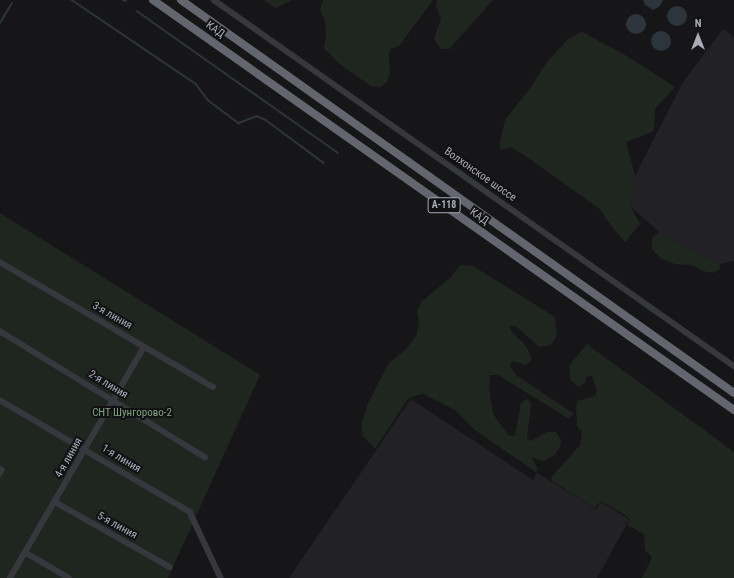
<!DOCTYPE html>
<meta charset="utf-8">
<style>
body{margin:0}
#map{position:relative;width:734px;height:578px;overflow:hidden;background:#161618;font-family:"Roboto Condensed",sans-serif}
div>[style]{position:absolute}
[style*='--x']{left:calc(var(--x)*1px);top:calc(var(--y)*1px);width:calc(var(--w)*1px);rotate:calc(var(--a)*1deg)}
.built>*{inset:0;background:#222225}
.green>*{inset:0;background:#1e261f}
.water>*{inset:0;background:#2c353c}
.round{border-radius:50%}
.stream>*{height:1.5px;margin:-0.75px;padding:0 0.75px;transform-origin:0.75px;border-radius:0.75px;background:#2c353c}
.minor>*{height:5.5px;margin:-2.75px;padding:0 2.75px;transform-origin:2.75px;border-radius:2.75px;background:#37383d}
.highway>*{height:8px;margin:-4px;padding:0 4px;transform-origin:4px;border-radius:4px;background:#63666e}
span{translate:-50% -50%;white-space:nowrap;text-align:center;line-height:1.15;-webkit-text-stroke:4px #111113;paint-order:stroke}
.shield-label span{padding:1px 3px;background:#111113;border:1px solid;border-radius:3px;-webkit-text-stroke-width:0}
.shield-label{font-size:10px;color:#a8adb8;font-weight:700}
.street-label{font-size:11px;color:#a8adb8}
.park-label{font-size:11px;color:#7fa381}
.north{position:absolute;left:678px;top:16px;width:40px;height:40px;-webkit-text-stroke:3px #111113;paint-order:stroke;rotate:0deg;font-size:11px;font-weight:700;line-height:16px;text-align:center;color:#a8adb8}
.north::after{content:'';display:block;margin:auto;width:14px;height:18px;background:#a8adb8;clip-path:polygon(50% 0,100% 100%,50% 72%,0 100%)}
</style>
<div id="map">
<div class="built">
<i style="clip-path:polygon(723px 29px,734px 37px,734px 261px,720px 264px,659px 232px,630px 206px,635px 176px,683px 82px)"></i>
<i style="clip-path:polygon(411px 399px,533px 480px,537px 473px,596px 509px,600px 503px,602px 503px,626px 517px,629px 520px,597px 578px,289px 578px)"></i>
</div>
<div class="green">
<i style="clip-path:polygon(264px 0,292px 0,275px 8px)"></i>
<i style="clip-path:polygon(323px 0,433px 0,400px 45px,391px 49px,389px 54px,390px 73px,387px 82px,381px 87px,371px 86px,358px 77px,337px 62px,324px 48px,326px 36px,325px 21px,320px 10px)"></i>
<i style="clip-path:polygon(437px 0,493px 0,449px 49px,441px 49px,434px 39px,441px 19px,436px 6px)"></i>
<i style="clip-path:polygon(582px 32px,627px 56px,675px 87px,655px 109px,654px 131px,626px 142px,635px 176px,630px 206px,640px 224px,625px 242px,612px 227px,600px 209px,527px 157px,510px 147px,500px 150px,500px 142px,505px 120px,528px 91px,547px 62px,569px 38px)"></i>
<i style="clip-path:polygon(0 213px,260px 375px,168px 578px,0 578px)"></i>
<i style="clip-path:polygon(659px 232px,720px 264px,719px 270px,713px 273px,703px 271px,692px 265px,675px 264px,661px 259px,652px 249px,652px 238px)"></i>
<i style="clip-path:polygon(460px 265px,473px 266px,555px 317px,557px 335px,551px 345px,539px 347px,516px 326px,509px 326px,513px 333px,526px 346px,532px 360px,526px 365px,512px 361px,510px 366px,516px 375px,574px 414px,568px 418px,498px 375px,490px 375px,489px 388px,493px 414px,509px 436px,515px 436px,521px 403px,526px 399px,529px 400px,531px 404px,527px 439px,531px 441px,547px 432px,556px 432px,561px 440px,560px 447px,554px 456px,543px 461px,531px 457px,538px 469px,536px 472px,476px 431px,455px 410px,423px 394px,410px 397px,405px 403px,375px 449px,363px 436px,361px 426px,368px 403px,389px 363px,405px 350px,416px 336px,419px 322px,417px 311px,422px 301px,451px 277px)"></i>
<i style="clip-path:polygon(587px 344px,734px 452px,734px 578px,642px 578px,652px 557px,645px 550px,644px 534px,627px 525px,630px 519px,627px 516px,602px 502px,600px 502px,595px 508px,552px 481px,551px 478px,580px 445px,582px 431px,577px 426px,576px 408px,577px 401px,595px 396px,597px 390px,592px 376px,586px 377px,585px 383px,578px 387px,570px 379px,569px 366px)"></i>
</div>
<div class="water">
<i style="clip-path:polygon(643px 0,663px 0,660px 6px,653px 10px,645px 5px)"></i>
<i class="round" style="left:667px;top:6px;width:20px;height:20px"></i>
<i class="round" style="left:626px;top:14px;width:20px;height:20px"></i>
<i class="round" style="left:651px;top:31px;width:20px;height:20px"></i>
</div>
<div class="stream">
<i style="--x:72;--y:0;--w:150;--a:34.1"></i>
<i style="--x:196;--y:84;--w:20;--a:53"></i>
<i style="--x:208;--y:100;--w:39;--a:37"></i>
<i style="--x:239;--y:123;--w:19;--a:-21"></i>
<i style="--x:257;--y:116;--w:10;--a:24"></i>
<i style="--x:266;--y:120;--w:72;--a:36.6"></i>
<i style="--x:123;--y:0;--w:3;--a:18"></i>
<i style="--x:137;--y:11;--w:246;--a:35.2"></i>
<i style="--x:0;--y:23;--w:23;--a:-59"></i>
</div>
<div class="minor">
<i style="--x:214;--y:0;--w:636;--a:35.14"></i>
<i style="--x:0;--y:262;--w:247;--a:30.4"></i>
<i style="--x:0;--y:331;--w:241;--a:31.6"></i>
<i style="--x:0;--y:400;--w:221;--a:30.5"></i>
<i style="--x:190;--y:512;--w:73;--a:64.8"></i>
<i style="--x:0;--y:469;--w:2;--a:27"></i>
<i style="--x:2;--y:470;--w:4;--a:117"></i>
<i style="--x:55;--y:502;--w:132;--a:29.5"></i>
<i style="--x:25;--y:552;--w:51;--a:30.6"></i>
<i style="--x:10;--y:578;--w:267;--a:-59.9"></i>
</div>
<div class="highway">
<i style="--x:153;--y:0;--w:711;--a:35.21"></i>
<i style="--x:181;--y:0;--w:678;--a:35.4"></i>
</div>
<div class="shield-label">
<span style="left:444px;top:205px">А-118</span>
</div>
<div class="street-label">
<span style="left:215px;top:30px;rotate:35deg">КАД</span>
<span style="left:480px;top:175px;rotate:35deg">Волхонское шоссе</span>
<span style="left:479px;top:217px;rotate:35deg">КАД</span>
<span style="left:112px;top:316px;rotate:30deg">3-я линия</span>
<span style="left:108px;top:385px;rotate:31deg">2-я линия</span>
<span style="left:69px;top:458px;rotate:-60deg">4-я линия</span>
<span style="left:121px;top:459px;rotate:31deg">1-я линия</span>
<span style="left:117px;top:526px;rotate:29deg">5-я линия</span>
</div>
<div class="park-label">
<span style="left:132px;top:413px">СНТ Шунгорово-2</span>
</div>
<div class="north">N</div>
</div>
